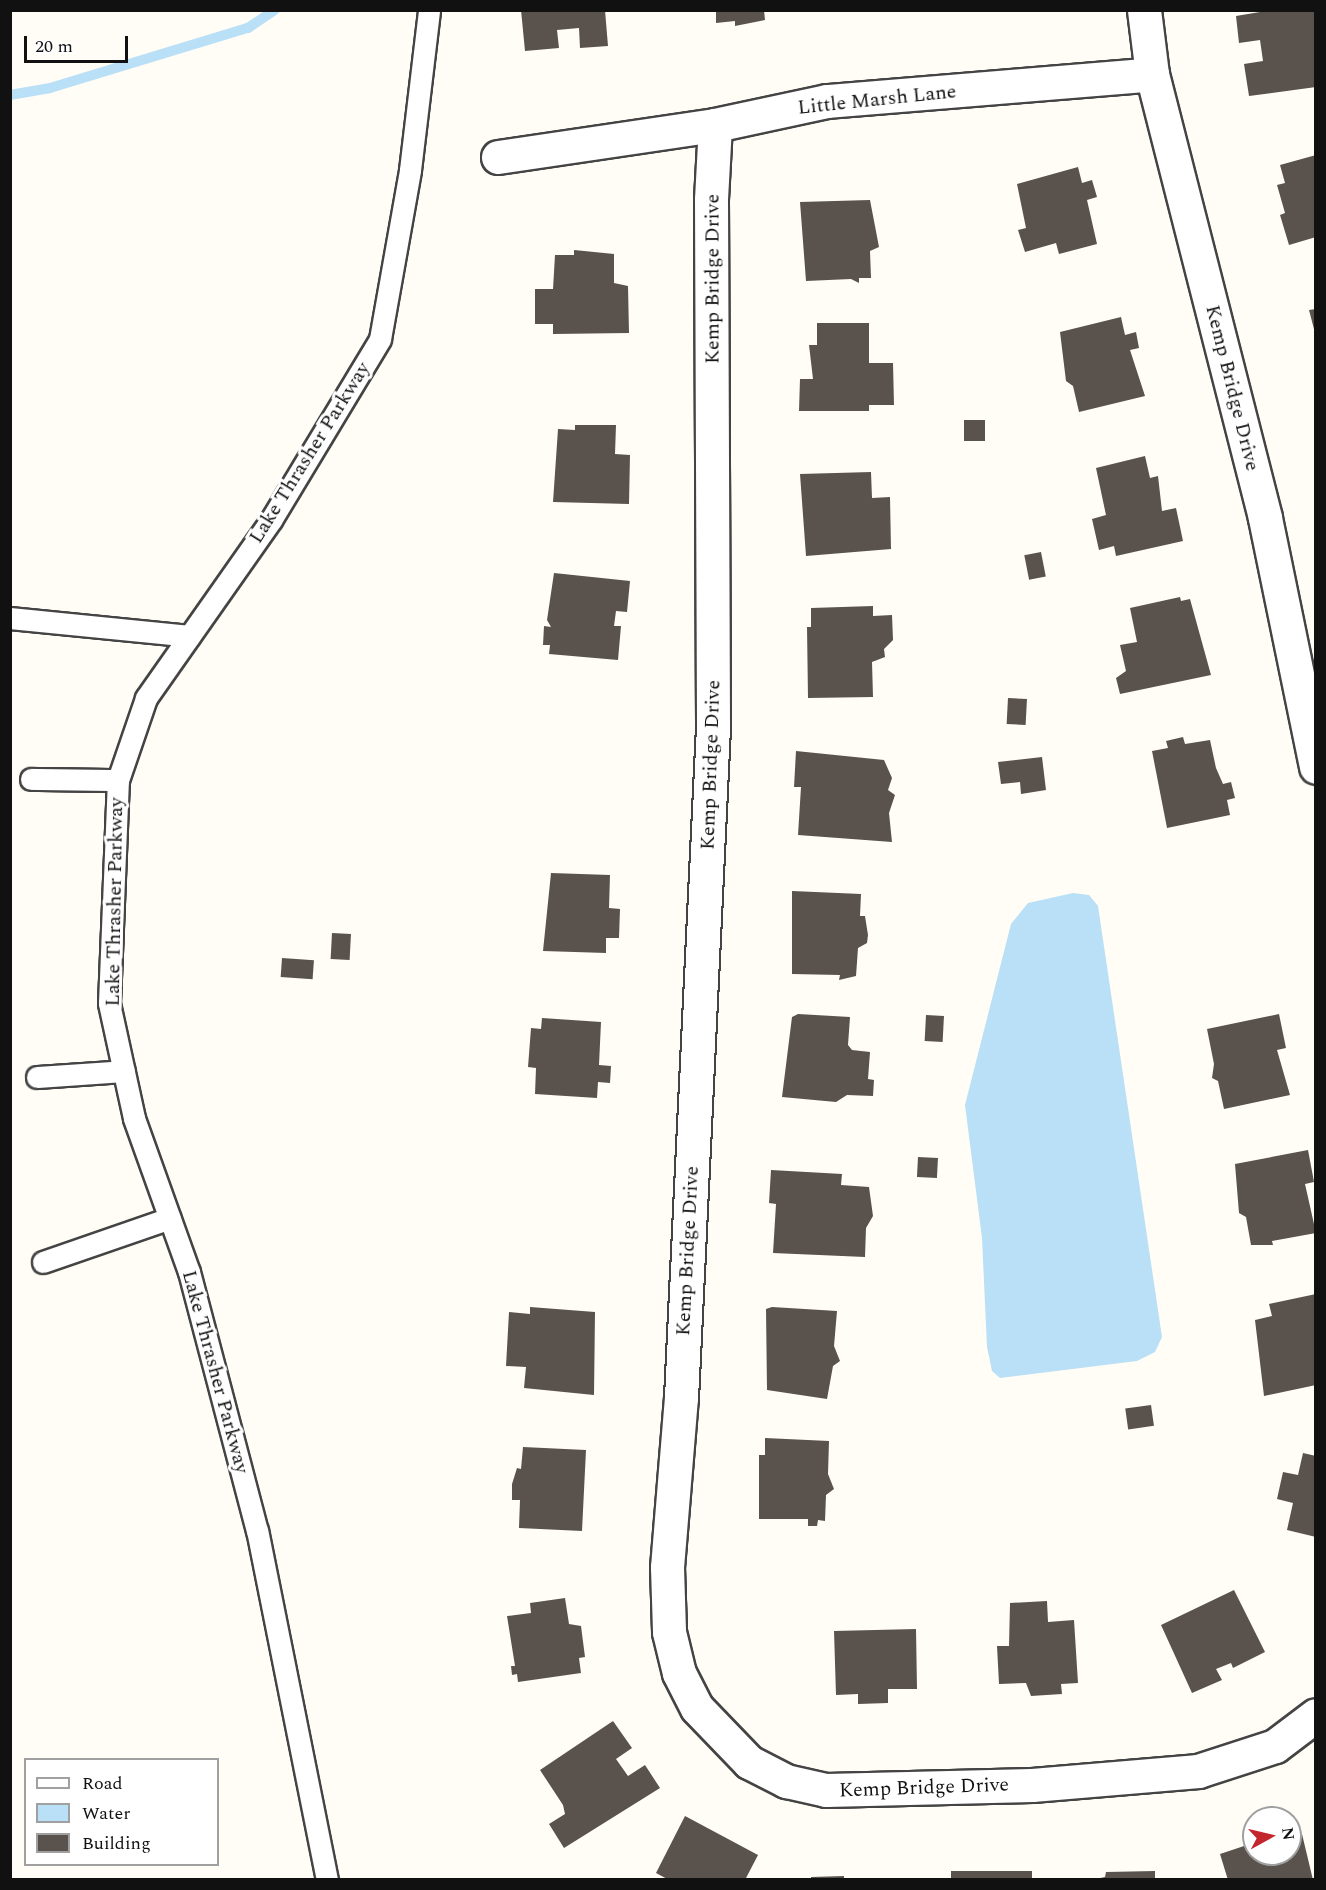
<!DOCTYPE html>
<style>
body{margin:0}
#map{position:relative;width:1326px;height:1890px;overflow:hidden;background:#fffdf5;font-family:Spectral,serif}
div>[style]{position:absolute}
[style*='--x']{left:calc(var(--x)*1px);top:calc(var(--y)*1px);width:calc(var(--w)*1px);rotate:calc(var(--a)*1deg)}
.water>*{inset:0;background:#b9e0f7}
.stream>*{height:10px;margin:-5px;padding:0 5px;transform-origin:5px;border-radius:5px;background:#b9e0f7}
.building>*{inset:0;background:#5a524d;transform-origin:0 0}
.roads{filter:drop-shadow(2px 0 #444) drop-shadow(-2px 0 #444) drop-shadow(0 2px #444) drop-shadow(0 -2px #444)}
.service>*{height:21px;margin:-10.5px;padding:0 10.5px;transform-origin:10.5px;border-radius:10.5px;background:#fff}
.minor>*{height:33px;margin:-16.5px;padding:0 16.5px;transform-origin:16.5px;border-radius:16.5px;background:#fff}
span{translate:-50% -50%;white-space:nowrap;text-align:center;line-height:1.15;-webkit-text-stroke:6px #fff;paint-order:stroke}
.street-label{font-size:20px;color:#111}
.frame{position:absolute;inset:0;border:12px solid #111;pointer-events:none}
.legend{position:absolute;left:24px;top:1758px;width:195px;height:108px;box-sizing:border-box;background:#fff;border:2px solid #a0a0a0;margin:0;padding:8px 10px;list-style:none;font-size:18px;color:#111}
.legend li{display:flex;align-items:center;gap:12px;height:30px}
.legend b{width:30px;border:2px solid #a0a0a0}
.north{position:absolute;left:1242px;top:1806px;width:60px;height:60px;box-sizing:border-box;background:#fff;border:2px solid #a0a0a0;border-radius:50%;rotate:82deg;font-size:16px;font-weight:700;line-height:24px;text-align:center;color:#111}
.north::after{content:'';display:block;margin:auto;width:21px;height:27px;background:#c4262e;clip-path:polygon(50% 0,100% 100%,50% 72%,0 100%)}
.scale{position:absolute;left:24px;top:36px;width:104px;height:27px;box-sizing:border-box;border:3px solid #111;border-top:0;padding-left:8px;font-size:18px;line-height:21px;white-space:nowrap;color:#111;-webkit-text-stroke:4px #fff;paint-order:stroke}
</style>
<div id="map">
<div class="water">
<i style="clip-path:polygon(1073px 893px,1089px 895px,1098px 906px,1162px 1337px,1155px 1352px,1137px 1361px,1000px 1378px,992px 1371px,987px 1347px,982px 1238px,965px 1105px,1011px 924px,1028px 903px)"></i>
</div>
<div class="stream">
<i style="--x:10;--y:95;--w:41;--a:-9.9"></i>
<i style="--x:50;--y:88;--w:207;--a:-16.9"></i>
<i style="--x:248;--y:28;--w:32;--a:-34"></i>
</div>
<div class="building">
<i style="clip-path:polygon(521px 10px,605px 10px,608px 46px,580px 48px,579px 28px,557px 30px,559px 48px,525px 51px)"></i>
<i style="clip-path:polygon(716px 10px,764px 10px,765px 20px,735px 26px,735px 21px,716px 23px)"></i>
<i style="clip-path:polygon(1272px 10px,1316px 10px,1316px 87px,1249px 96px,1244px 64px,1263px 61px,1260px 40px,1239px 43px,1236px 16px)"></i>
<i style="clip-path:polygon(1316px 155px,1316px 237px,1289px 245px,1280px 215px,1285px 213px,1277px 185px,1285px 183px,1280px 165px)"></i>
<i style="clip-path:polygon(1078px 167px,1082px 183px,1092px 180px,1097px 197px,1087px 200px,1097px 244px,1059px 254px,1056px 243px,1025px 252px,1018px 230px,1026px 228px,1017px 184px)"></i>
<i style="clip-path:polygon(870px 200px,879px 247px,870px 251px,871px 278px,859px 278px,859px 283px,851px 279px,806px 281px,800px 202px)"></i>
<i style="clip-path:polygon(574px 250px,614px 254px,614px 283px,628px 286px,629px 333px,553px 334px,553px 324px,535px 324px,535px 289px,553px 289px,555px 255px,574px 255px)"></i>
<i style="clip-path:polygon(1316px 309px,1316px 333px,1315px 333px,1309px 310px)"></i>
<i style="clip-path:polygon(1121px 317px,1125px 335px,1136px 332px,1139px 348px,1130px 350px,1145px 396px,1079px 412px,1073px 386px,1066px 381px,1060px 332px)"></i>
<i style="clip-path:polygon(817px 323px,869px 323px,869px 363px,893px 363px,894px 405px,869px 405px,869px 411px,799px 411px,800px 379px,813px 379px,809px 345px,817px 345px)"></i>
<i style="left:985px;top:420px;width:21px;height:21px;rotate:90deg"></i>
<i style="clip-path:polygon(575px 425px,616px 425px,615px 454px,630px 455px,629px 504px,553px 502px,558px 429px,575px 430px)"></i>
<i style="clip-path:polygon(1145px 456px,1150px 478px,1158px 476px,1162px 511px,1176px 508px,1183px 541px,1116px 556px,1114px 546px,1099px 550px,1092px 519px,1106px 515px,1096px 468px)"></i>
<i style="clip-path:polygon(871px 472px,872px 498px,890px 497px,891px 549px,806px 556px,800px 474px)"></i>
<i style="left:1041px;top:552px;width:25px;height:17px;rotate:79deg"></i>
<i style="clip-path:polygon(554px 573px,630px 581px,627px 612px,616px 611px,614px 626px,621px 626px,618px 660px,549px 654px,550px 645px,543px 645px,544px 626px,551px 627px,547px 620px)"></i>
<i style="clip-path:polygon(1180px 597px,1181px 601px,1190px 599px,1211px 675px,1120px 694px,1116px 678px,1126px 671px,1120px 645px,1137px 642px,1130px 608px)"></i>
<i style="clip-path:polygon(873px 606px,873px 616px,892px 615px,893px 640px,884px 649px,885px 657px,872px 662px,873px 697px,808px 698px,807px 627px,811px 627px,811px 608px)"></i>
<i style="left:1008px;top:698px;width:19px;height:26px;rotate:3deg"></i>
<i style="clip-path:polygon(1183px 737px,1185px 744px,1210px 740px,1216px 768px,1223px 784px,1231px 782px,1235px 798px,1227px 800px,1230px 815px,1167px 828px,1152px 751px,1168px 748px,1166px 741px)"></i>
<i style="clip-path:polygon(796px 751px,884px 760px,892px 778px,888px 790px,895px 795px,889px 813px,892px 842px,798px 835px,801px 787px,794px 787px)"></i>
<i style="clip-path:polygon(1042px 757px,1046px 790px,1021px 794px,1020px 782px,1001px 784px,998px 762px)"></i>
<i style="clip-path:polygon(551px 873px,610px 875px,609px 908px,620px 909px,619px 938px,606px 938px,606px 953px,543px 951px)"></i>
<i style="clip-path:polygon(792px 891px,861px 894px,860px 916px,865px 916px,868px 935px,867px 943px,858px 948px,856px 976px,839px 980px,840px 975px,792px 974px)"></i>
<i style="left:332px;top:933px;width:19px;height:26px;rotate:3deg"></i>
<i style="left:282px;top:958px;width:32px;height:19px;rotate:4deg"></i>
<i style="clip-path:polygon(798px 1014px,850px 1017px,848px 1045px,852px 1050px,870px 1052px,868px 1079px,874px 1080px,873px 1096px,847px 1095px,836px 1102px,782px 1097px,792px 1017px)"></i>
<i style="clip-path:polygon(1279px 1014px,1286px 1048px,1277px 1050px,1290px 1095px,1224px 1109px,1218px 1081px,1212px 1078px,1214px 1064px,1207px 1029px)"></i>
<i style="left:926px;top:1015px;width:18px;height:26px;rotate:3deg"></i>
<i style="clip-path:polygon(542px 1018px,601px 1022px,599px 1065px,611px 1066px,610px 1083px,598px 1082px,597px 1098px,535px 1094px,536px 1068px,528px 1067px,531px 1028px,541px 1029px)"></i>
<i style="clip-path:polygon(1308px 1150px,1314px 1182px,1305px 1184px,1316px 1233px,1272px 1241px,1273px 1245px,1251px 1245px,1246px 1217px,1239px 1213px,1235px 1164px)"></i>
<i style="left:918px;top:1157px;width:20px;height:20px;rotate:3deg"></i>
<i style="clip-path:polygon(771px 1170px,842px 1174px,841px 1185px,869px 1187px,873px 1216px,866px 1228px,865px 1257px,773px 1253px,776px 1204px,769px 1203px)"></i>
<i style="clip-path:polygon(1316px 1294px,1316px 1385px,1264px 1396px,1255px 1320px,1272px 1316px,1269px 1304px)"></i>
<i style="clip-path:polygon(530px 1307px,595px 1312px,594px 1395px,524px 1388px,526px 1367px,506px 1366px,509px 1312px,530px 1314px)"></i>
<i style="clip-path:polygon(772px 1307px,837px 1311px,834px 1346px,840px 1361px,833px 1366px,827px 1399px,767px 1390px,766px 1309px)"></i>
<i style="left:1151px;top:1405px;width:21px;height:26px;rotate:82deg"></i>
<i style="clip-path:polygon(765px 1438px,829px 1441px,828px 1474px,834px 1489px,826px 1495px,825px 1521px,818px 1520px,817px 1526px,808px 1526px,808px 1519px,759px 1519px,759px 1455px,765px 1455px)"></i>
<i style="clip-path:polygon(523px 1447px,586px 1450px,582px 1531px,519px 1528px,520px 1500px,512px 1500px,512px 1484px,517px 1468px,521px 1469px)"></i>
<i style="clip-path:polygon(1303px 1453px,1316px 1456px,1316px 1537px,1287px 1530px,1293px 1503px,1277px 1499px,1283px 1472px,1298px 1475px)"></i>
<i style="clip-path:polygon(1234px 1590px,1265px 1652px,1233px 1668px,1231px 1663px,1216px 1669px,1222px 1680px,1192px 1693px,1161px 1625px)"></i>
<i style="clip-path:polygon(565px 1598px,569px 1624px,581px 1626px,585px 1657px,579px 1658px,581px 1673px,518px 1682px,517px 1674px,512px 1675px,511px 1666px,515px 1666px,507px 1616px,531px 1613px,530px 1603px)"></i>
<i style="clip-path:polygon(1047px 1601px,1048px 1622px,1074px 1620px,1078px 1683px,1061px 1684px,1062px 1694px,1031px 1696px,1026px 1683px,999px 1684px,997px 1646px,1009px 1646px,1010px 1603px)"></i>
<i style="clip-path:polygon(916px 1629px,917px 1689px,888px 1689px,888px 1703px,858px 1704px,858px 1694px,836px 1695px,834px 1631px)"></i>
<i style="clip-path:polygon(613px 1721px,632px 1748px,616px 1759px,628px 1776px,645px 1765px,660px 1788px,564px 1848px,549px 1824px,565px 1814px,563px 1805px,540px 1770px)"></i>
<i style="clip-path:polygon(685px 1816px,758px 1855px,745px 1880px,669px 1880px,656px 1873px)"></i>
<i style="clip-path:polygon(1302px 1834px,1313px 1880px,1228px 1880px,1220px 1854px,1253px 1843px,1254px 1854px,1290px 1854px,1290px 1838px)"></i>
<i style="left:1032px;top:1871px;width:9px;height:81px;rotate:90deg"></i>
<i style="clip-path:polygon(1155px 1871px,1155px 1880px,1091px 1880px,1105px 1877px,1106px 1872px)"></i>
<i style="clip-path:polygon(844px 1876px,844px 1880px,811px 1880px,811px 1877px)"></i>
</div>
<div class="roads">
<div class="service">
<i style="--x:10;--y:618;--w:180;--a:5.7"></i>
<i style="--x:31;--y:779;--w:87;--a:0.7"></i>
<i style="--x:37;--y:1077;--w:87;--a:-3.9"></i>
<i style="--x:43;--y:1262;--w:134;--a:-19.1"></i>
<i style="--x:327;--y:1880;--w:356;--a:-101.3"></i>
<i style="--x:257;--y:1531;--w:268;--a:-104.7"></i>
<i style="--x:189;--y:1272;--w:164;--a:-109.7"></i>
<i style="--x:134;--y:1118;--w:118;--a:-102.3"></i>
<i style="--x:109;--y:1003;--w:223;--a:-87.7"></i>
<i style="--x:118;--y:780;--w:87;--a:-71.1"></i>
<i style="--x:146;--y:698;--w:218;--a:-54.9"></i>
<i style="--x:271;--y:520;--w:211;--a:-58.9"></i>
<i style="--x:380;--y:339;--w:172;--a:-79.9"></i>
<i style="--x:410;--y:170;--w:161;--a:-83.2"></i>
</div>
<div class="minor">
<i style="--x:1144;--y:10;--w:64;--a:82.9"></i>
<i style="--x:1152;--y:74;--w:458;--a:75.7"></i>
<i style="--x:1265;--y:518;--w:254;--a:78.4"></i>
<i style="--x:715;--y:125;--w:75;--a:93.1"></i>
<i style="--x:711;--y:200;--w:527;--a:89.78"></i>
<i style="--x:713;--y:727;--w:671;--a:92.73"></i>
<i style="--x:681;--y:1397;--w:171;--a:94.7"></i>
<i style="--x:667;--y:1567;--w:65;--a:88.2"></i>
<i style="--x:669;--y:1632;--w:42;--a:76.3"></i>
<i style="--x:679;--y:1673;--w:39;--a:63"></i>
<i style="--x:697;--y:1708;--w:75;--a:46.1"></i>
<i style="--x:749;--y:1762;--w:42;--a:27.2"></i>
<i style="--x:786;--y:1781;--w:41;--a:12.7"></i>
<i style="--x:826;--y:1790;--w:206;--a:-1.4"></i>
<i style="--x:1032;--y:1785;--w:167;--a:-4.8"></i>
<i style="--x:1198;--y:1771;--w:81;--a:-18"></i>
<i style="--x:1275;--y:1746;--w:51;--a:-37.1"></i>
<i style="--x:498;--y:157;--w:219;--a:-8.4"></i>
<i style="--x:715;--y:125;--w:115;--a:-12.1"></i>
<i style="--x:827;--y:101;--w:326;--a:-4.7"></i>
</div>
</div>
<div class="street-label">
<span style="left:877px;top:100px;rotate:-6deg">Little Marsh Lane</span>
<span style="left:713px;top:279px;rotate:-90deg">Kemp Bridge Drive</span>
<span style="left:1232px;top:388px;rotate:76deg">Kemp Bridge Drive</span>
<span style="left:310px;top:453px;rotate:-58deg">Lake Thrasher Parkway</span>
<span style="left:711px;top:765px;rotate:-88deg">Kemp Bridge Drive</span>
<span style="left:115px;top:902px;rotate:-89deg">Lake Thrasher Parkway</span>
<span style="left:688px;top:1251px;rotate:-87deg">Kemp Bridge Drive</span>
<span style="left:215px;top:1372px;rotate:75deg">Lake Thrasher Parkway</span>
<span style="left:924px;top:1788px;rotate:-2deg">Kemp Bridge Drive</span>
</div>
<div class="frame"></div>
<ul class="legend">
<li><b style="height:8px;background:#fff"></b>Road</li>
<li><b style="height:16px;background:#b9e0f7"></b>Water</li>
<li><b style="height:16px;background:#5a524d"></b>Building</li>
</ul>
<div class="north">N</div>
<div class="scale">20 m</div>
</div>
